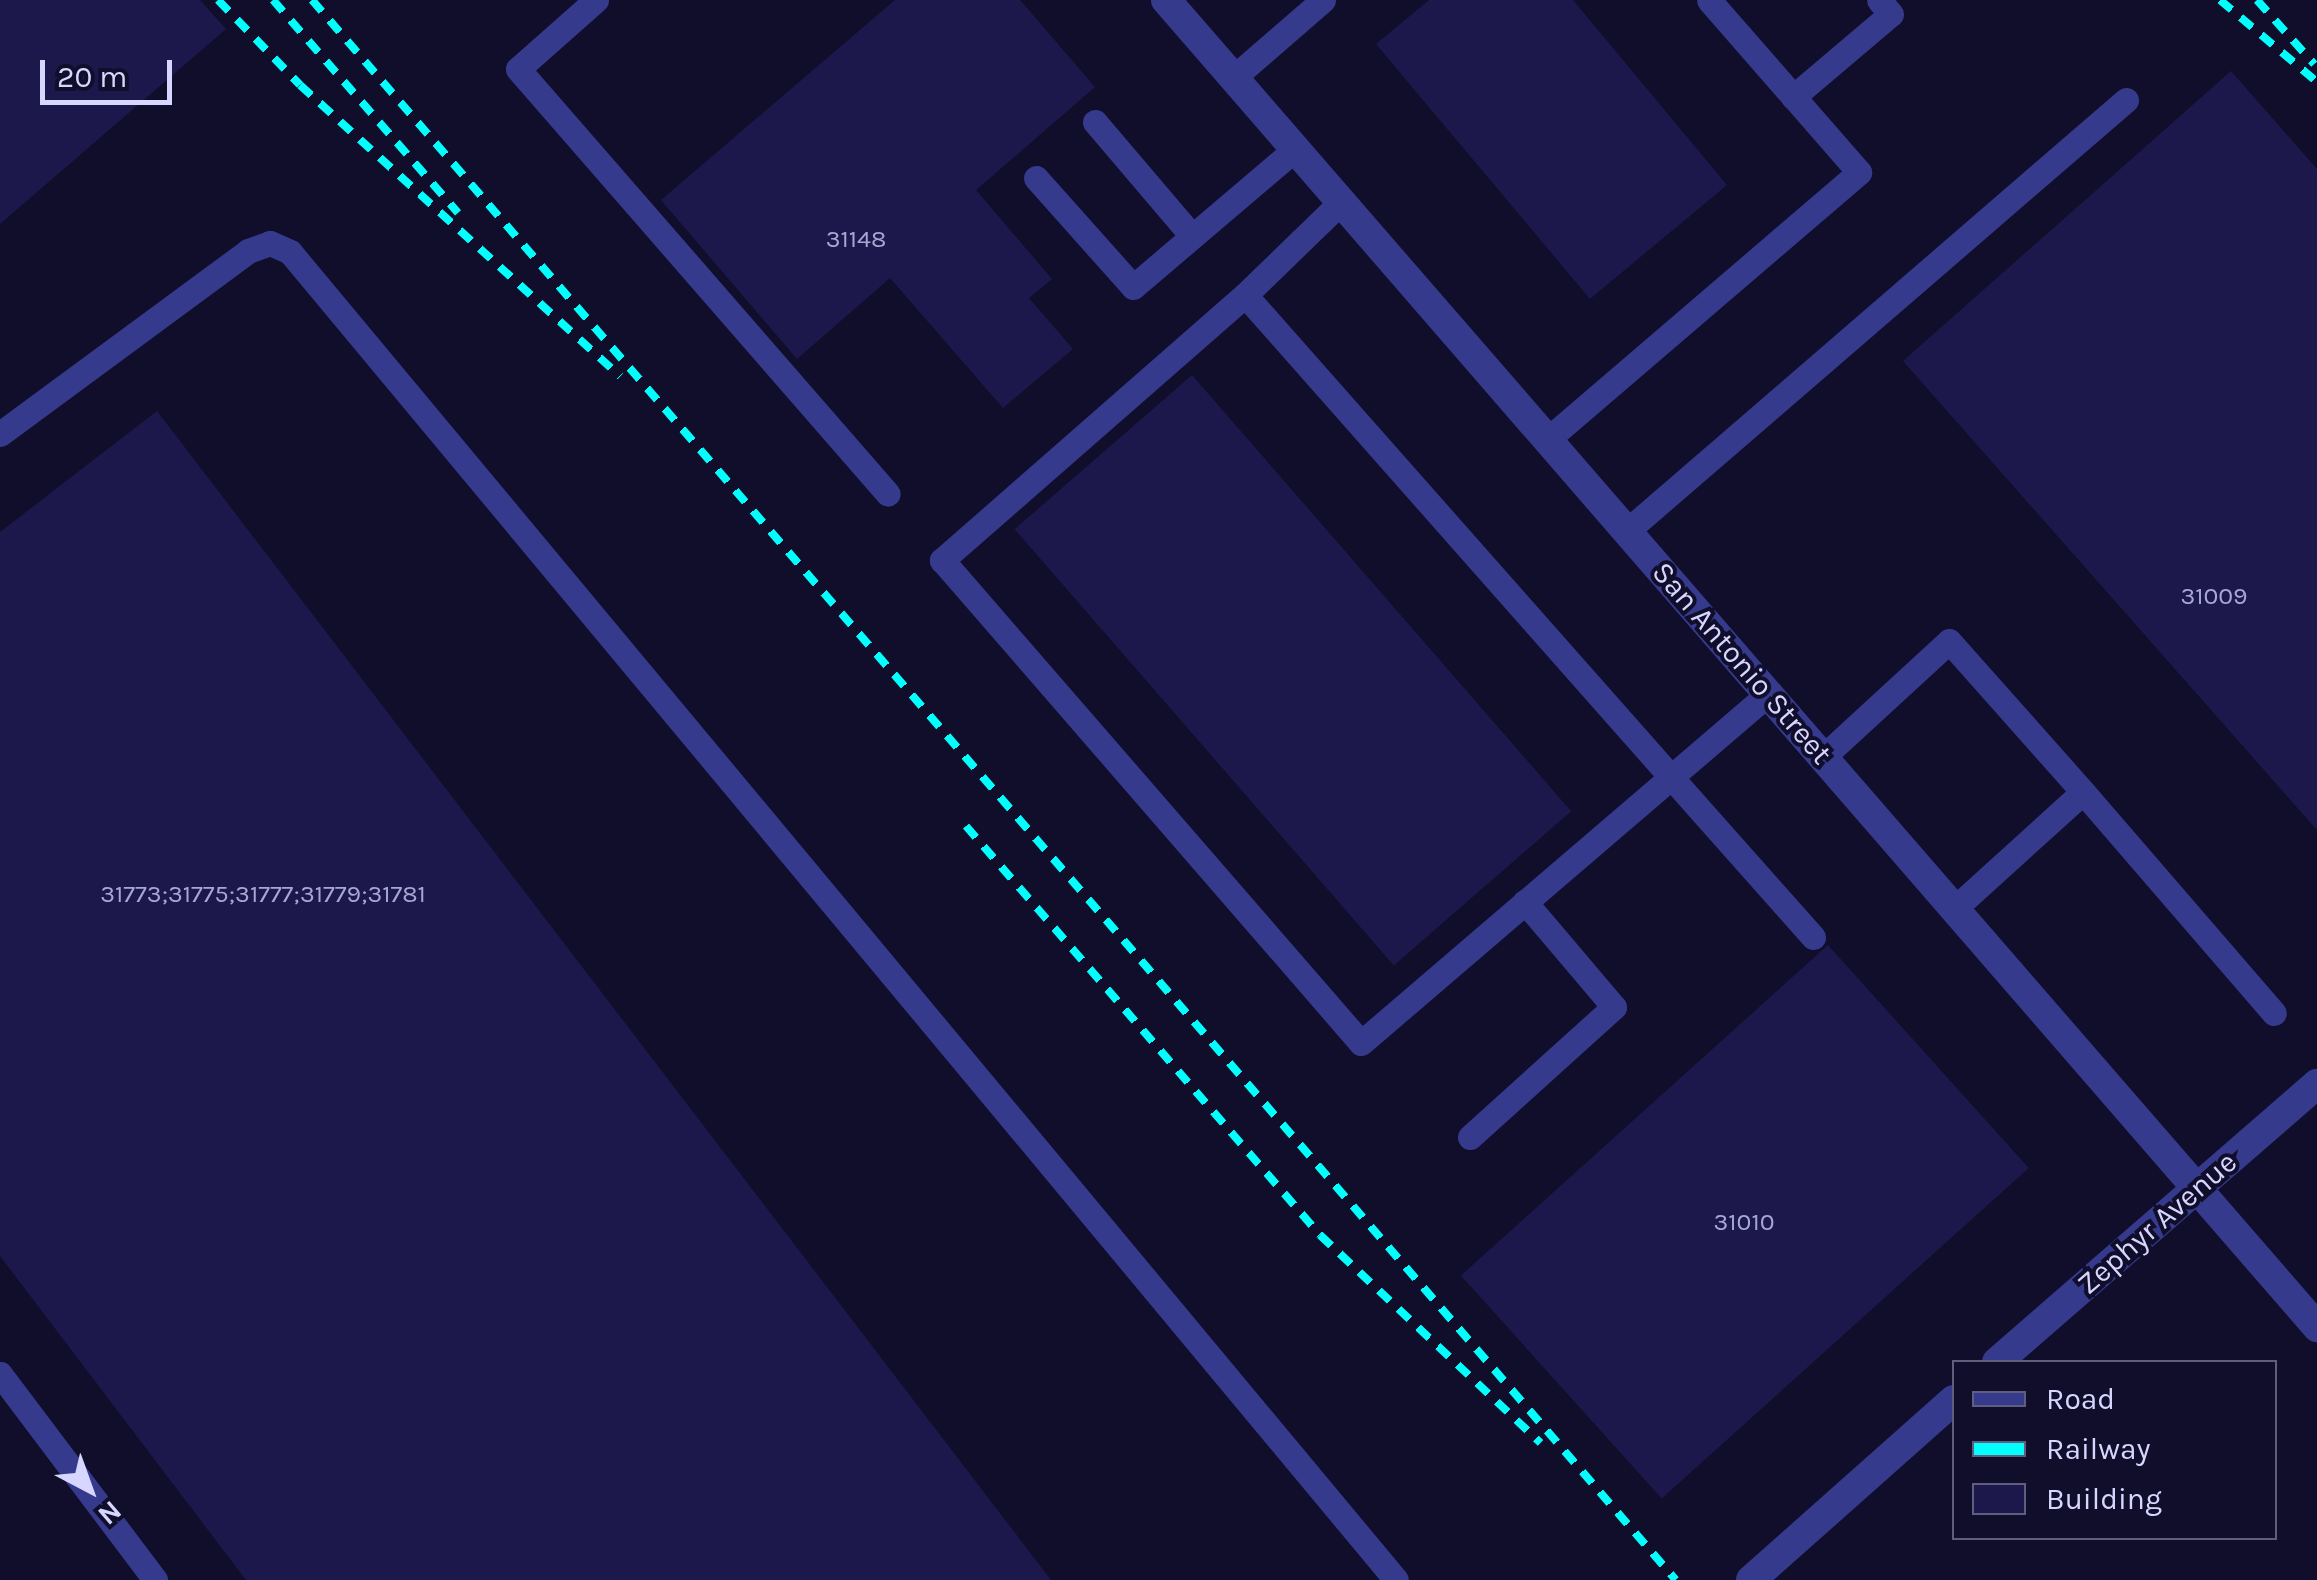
<!DOCTYPE html>
<style>
body{margin:0}
#map{position:relative;width:2317px;height:1580px;overflow:hidden;background:#100e2a;font-family:Karla,sans-serif}
div>[style]{position:absolute}
[style*='--x']{left:calc(var(--x)*1px);top:calc(var(--y)*1px);width:calc(var(--w)*1px);rotate:calc(var(--a)*1deg)}
.building>*{inset:0;background:#1d184c;transform-origin:0 0}
.lane>*{height:25px;margin:-12.5px;padding:0 12.5px;transform-origin:12.5px;border-radius:12.5px;background:#353a8d}
.street>*{height:30px;margin:-15px;padding:0 15px;transform-origin:15px;border-radius:15px;background:#353a8d}
.rail>*{height:8px;margin-top:-4px;transform-origin:0;background:repeating-linear-gradient(90deg,#02fffe 0 15px,transparent 0 27px)}
span{translate:-50% -50%;white-space:nowrap;text-align:center;line-height:1.15;-webkit-text-stroke:8px #100e2a;paint-order:stroke}
.number-label{font-size:25px;color:#a8a6d2}
.number-label span{-webkit-text-stroke-width:0}
.street-label{font-size:30px;color:#d7d6ff}
.legend{position:absolute;left:1952px;top:1360px;width:325px;height:180px;box-sizing:border-box;background:#100e2a;border:2px solid #605e7f;margin:0;padding:12px 18px;list-style:none;font-size:30px;color:#d7d6ff}
.legend li{display:flex;align-items:center;gap:20px;height:50px}
.legend b{width:50px;border:2px solid #605e7f}
.north{position:absolute;left:40px;top:1440px;width:100px;height:100px;-webkit-text-stroke:8px #100e2a;paint-order:stroke;rotate:139deg;font-size:28px;font-weight:700;line-height:40px;text-align:center;color:#d7d6ff}
.north::after{content:'';display:block;margin:auto;width:35px;height:45px;background:#d7d6ff;clip-path:polygon(50% 0,100% 100%,50% 72%,0 100%)}
.scale{position:absolute;left:40px;top:60px;width:132px;height:45px;box-sizing:border-box;border:5px solid #d7d6ff;border-top:0;padding-left:12px;font-size:30px;line-height:35px;white-space:nowrap;color:#d7d6ff;-webkit-text-stroke:8px #100e2a;paint-order:stroke}
</style>
<div id="map">
<div class="building">
<i style="clip-path:polygon(0 0,200px 0,226px 29px,0 224px)"></i>
<i style="clip-path:polygon(895px 0,1020px 0,1095px 87px,976px 190px,1052px 279px,1029px 298px,1073px 349px,1003px 408px,890px 278px,797px 359px,661px 200px)"></i>
<i style="clip-path:polygon(1429px 0,1573px 0,1727px 185px,1590px 299px,1376px 44px)"></i>
<i style="clip-path:polygon(2231px 71px,2317px 169px,2317px 830px,1903px 361px)"></i>
<i style="left:1192px;top:375px;width:578px;height:235px;rotate:49deg"></i>
<i style="clip-path:polygon(157px 411px,1051px 1580px,246px 1580px,0 1256px,0 532px)"></i>
<i style="left:1828px;top:945px;width:300px;height:494px;rotate:48deg"></i>
</div>
<div class="lane">
<i style="--x:596;--y:0;--w:104;--a:138.5"></i>
<i style="--x:518;--y:69;--w:563;--a:48.96"></i>
<i style="--x:1233;--y:78;--w:119;--a:-40.9"></i>
<i style="--x:1793;--y:97;--w:128;--a:-40.3"></i>
<i style="--x:1891;--y:14;--w:18;--a:-131"></i>
<i style="--x:1095;--y:122;--w:150;--a:49.6"></i>
<i style="--x:1036;--y:178;--w:146;--a:48.3"></i>
<i style="--x:1133;--y:287;--w:213;--a:-40.4"></i>
<i style="--x:1245;--y:295;--w:403;--a:138.8"></i>
<i style="--x:942;--y:560;--w:639;--a:49.06"></i>
<i style="--x:1361;--y:1043;--w:408;--a:-40.6"></i>
<i style="--x:1671;--y:777;--w:643;--a:-131.47"></i>
<i style="--x:1245;--y:295;--w:134;--a:-44.1"></i>
<i style="--x:0;--y:434;--w:308;--a:-36.4"></i>
<i style="--x:248;--y:251;--w:23;--a:-20"></i>
<i style="--x:270;--y:243;--w:22;--a:24"></i>
<i style="--x:290;--y:252;--w:1728;--a:50.21"></i>
<i style="--x:1548;--y:439;--w:410;--a:-40.6"></i>
<i style="--x:1859;--y:172;--w:228;--a:-131.1"></i>
<i style="--x:1628;--y:530;--w:658;--a:-40.81"></i>
<i style="--x:1768;--y:694;--w:128;--a:139.4"></i>
<i style="--x:1671;--y:777;--w:214;--a:48.4"></i>
<i style="--x:1823;--y:757;--w:171;--a:-42.6"></i>
<i style="--x:1949;--y:641;--w:202;--a:48.4"></i>
<i style="--x:1954;--y:909;--w:174;--a:-42.2"></i>
<i style="--x:2083;--y:792;--w:292;--a:49.2"></i>
<i style="--x:1470;--y:1137;--w:194;--a:-42.1"></i>
<i style="--x:1614;--y:1007;--w:138;--a:-130.3"></i>
<i style="--x:0;--y:1374;--w:258;--a:53"></i>
</div>
<div class="street">
<i style="--x:1166;--y:0;--w:1757;--a:49.06"></i>
<i style="--x:1997;--y:1362;--w:424;--a:-41"></i>
<i style="--x:1751;--y:1580;--w:271;--a:-41.6"></i>
</div>
<div class="rail">
<i style="--x:218;--y:0;--w:118;--a:46"></i>
<i style="--x:300;--y:85;--w:433;--a:42.3"></i>
<i style="--x:273;--y:0;--w:282;--a:49"></i>
<i style="--x:312;--y:0;--w:2087;--a:49.2"></i>
<i style="--x:2220;--y:0;--w:127;--a:40.2"></i>
<i style="--x:2257;--y:0;--w:86;--a:48.3"></i>
<i style="--x:966;--y:826;--w:541;--a:49.12"></i>
<i style="--x:1320;--y:1235;--w:303;--a:43.3"></i>
</div>
<div class="number-label">
<span style="left:856px;top:239px">31148</span>
<span style="left:2214px;top:596px">31009</span>
<span style="left:263px;top:894px">31773;31775;31777;31779;31781</span>
<span style="left:1744px;top:1222px">31010</span>
</div>
<div class="street-label">
<span style="left:1742px;top:663px;rotate:49deg">San Antonio Street</span>
<span style="left:2157px;top:1223px;rotate:-41deg">Zephyr Avenue</span>
</div>
<ul class="legend">
<li><b style="height:12px;background:#353a8d"></b>Road</li>
<li><b style="height:12px;background:#02fffe"></b>Railway</li>
<li><b style="height:28px;background:#1d184c"></b>Building</li>
</ul>
<div class="north">N</div>
<div class="scale">20 m</div>
</div>
